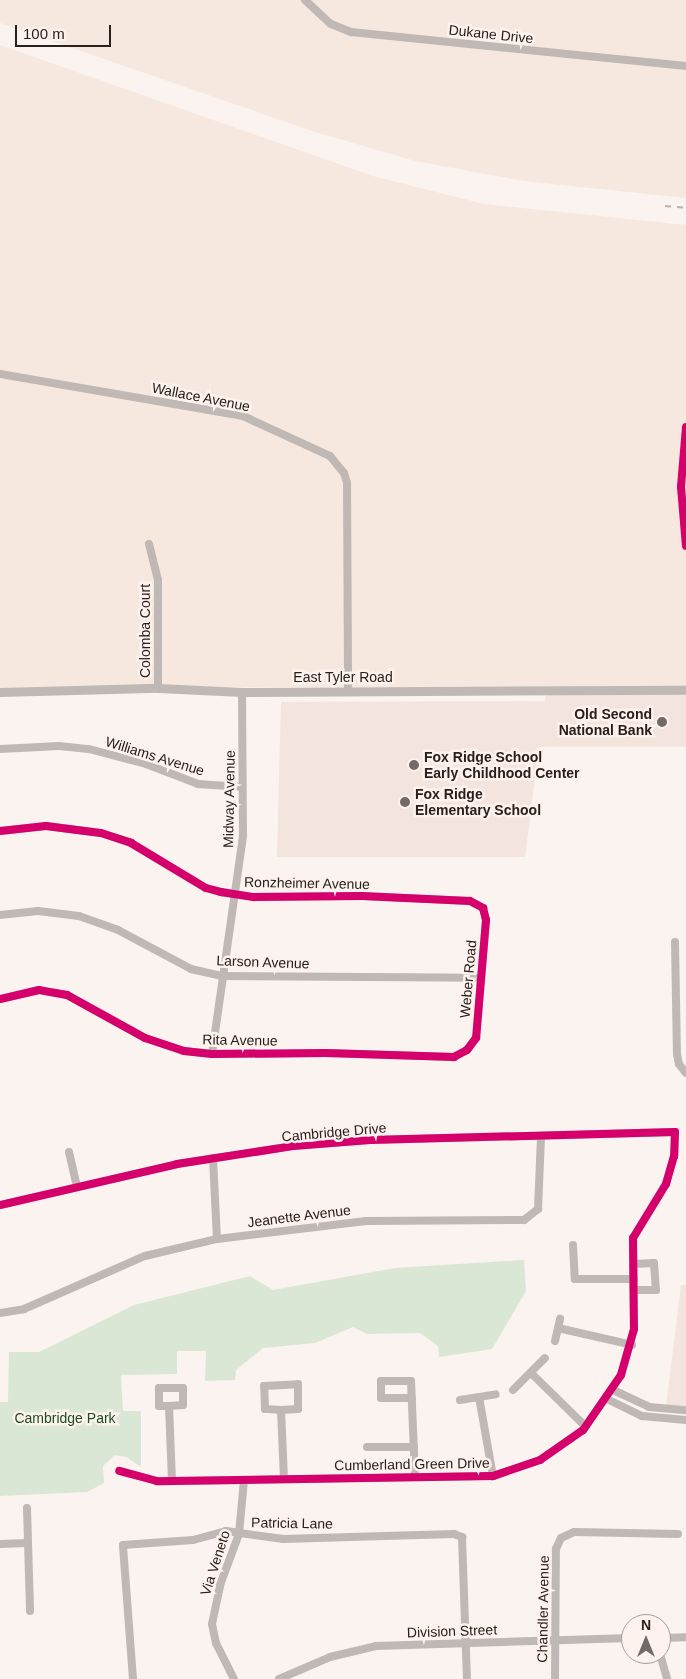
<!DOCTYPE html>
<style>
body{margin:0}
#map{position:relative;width:686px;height:1679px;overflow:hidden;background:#faf3f0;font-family:Arial,sans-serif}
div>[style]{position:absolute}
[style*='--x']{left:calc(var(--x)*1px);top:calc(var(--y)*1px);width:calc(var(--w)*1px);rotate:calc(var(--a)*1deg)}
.built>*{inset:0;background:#f3e4de}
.industrial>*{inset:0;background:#f6e8de}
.green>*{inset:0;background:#dae7d4}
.minor>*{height:8px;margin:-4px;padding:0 4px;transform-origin:4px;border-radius:4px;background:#bfb8b4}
.tertiary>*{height:9px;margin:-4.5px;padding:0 4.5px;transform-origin:4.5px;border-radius:4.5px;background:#bfb8b4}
.rail>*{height:2px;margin-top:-1px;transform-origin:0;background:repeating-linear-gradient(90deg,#b9b2af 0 6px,transparent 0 12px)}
.cycleway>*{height:8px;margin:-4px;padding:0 4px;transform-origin:4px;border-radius:4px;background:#d6006c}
.dots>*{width:14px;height:14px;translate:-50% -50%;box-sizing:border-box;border:2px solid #fdf2ed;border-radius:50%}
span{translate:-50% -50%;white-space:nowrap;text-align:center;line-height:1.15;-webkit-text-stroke:5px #fdf2ed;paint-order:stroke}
.street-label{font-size:14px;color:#29201c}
.poi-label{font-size:14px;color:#29201c;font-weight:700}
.right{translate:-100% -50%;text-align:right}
.left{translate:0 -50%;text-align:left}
.park-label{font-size:14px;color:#1b4d1e}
.north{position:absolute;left:621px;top:1614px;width:50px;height:50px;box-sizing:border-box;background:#fdf2ed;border:1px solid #a89e99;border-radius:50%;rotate:0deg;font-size:14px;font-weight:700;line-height:20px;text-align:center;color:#29201c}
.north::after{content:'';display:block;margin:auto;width:18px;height:22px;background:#726a66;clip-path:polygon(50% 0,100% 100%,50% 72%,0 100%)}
.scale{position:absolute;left:15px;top:25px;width:96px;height:22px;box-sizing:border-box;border:2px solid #29201c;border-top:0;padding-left:6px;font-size:15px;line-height:18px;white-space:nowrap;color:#29201c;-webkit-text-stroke:4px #fdf2ed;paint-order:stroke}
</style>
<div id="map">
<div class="built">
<i style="clip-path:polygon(686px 693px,686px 747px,539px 747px,525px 857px,277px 857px,281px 702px,545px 701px,546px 694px)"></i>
<i style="clip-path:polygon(681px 1285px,686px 1285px,686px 1408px,666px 1407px)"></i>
</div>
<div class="industrial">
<i style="clip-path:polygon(0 0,686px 0,686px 198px,523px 181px,415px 161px,315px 132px,0 23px)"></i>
<i style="clip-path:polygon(0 45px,373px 176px,484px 204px,686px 225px,686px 686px,0 688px)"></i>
</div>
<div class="green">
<i style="clip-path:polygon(524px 1260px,526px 1291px,492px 1349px,439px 1357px,438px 1346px,420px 1333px,367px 1334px,353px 1327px,315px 1343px,263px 1348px,236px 1370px,235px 1380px,205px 1381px,206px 1351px,177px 1351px,177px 1374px,121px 1375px,123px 1411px,141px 1411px,141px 1467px,126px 1457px,115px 1455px,103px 1466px,104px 1483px,87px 1492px,0 1496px,0 1402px,8px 1402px,9px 1352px,39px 1352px,134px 1305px,250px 1276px,273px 1290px,395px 1268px)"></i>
</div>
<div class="minor">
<i style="--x:305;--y:0;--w:35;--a:43"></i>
<i style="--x:331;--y:24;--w:22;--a:22"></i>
<i style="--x:351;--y:32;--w:337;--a:5.8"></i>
<i style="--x:0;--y:374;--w:247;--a:9.8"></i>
<i style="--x:243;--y:416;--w:96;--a:24.7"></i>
<i style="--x:330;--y:456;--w:22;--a:51"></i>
<i style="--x:344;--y:473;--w:10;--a:73"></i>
<i style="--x:347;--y:483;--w:208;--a:89.7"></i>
<i style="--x:149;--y:544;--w:37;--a:76"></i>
<i style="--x:158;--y:580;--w:108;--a:90"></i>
<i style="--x:0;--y:749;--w:59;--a:-2.9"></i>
<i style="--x:59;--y:746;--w:30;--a:6"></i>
<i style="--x:89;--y:749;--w:59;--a:14.7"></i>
<i style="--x:146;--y:764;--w:56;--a:21"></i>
<i style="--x:198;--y:784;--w:44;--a:3.9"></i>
<i style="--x:0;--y:831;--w:46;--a:-6.2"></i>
<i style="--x:46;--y:826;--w:55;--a:7.3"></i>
<i style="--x:101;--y:833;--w:32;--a:18"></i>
<i style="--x:131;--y:843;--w:87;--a:31"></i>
<i style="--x:206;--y:888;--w:16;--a:15"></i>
<i style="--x:221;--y:892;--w:33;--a:9"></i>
<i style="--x:254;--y:897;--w:108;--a:-0.5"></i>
<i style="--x:362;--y:896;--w:108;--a:2.7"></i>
<i style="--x:470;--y:901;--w:15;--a:28"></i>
<i style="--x:483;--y:908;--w:12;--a:76"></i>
<i style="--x:486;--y:920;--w:118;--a:94.8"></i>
<i style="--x:476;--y:1038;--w:15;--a:127"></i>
<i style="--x:467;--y:1050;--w:15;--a:152"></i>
<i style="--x:454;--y:1057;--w:128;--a:-178.2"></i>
<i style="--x:326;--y:1053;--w:114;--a:179.5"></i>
<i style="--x:212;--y:1054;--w:28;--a:-174"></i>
<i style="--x:184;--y:1051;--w:41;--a:-161.6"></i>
<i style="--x:145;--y:1038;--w:89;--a:-151.1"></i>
<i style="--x:67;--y:995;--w:28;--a:-170"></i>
<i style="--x:39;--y:990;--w:40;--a:167"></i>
<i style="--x:0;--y:915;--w:38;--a:-6"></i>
<i style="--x:38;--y:911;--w:41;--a:7"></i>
<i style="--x:79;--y:916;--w:41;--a:19.7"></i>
<i style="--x:118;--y:930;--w:83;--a:28.1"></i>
<i style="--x:191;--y:969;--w:31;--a:13"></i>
<i style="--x:221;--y:976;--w:259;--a:0.4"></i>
<i style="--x:675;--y:942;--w:112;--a:89"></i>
<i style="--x:677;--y:1054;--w:10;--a:79"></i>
<i style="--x:679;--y:1064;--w:11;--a:52"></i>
<i style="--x:212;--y:1054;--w:221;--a:-81.9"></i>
<i style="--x:243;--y:835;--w:143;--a:-90.4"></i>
<i style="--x:69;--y:1152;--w:36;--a:77"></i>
<i style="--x:213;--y:1158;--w:81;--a:87.2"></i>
<i style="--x:0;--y:1205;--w:182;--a:-13"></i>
<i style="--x:177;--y:1164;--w:117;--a:-8.8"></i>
<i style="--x:293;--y:1146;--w:77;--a:-4.5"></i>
<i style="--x:370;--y:1140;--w:305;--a:-1.5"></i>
<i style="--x:675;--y:1132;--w:24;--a:92"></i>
<i style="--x:674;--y:1156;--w:29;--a:106"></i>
<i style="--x:666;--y:1184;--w:63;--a:121.4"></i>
<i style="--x:633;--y:1238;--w:91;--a:89.4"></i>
<i style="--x:634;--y:1329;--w:48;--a:105.8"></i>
<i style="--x:621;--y:1375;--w:67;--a:124.6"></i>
<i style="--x:583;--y:1430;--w:52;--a:145.1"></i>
<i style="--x:540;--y:1460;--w:50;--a:161.2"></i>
<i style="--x:493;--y:1476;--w:336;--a:179.1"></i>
<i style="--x:157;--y:1481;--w:39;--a:-165"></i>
<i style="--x:573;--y:1245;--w:34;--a:87"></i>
<i style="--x:575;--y:1279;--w:59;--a:0"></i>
<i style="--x:634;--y:1264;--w:20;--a:-3"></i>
<i style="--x:654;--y:1263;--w:27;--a:86"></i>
<i style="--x:656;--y:1290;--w:22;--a:180"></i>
<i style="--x:0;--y:1313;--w:24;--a:-9"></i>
<i style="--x:24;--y:1309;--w:132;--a:-23.7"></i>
<i style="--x:145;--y:1256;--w:74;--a:-13.3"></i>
<i style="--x:217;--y:1239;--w:150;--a:-6.9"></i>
<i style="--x:366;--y:1221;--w:158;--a:-0.4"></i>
<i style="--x:524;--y:1220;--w:18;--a:-38"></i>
<i style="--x:538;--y:1209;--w:72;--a:-87.6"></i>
<i style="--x:558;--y:1328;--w:76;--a:12.9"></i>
<i style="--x:555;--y:1341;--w:23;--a:-77"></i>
<i style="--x:531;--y:1373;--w:77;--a:44.5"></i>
<i style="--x:513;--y:1390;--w:45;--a:-45"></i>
<i style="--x:613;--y:1390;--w:40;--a:25"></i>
<i style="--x:649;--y:1407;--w:37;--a:5"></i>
<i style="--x:479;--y:1397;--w:80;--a:80"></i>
<i style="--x:412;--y:1398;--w:31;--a:180"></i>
<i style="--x:381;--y:1398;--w:17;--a:-90"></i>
<i style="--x:381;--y:1381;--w:30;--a:0"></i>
<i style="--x:411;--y:1381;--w:95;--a:87.6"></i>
<i style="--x:607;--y:1399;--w:39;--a:26"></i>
<i style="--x:642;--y:1416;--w:44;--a:5.2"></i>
<i style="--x:460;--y:1400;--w:36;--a:-9"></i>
<i style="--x:169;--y:1406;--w:10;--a:180"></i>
<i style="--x:159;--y:1406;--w:18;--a:-90"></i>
<i style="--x:159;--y:1388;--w:24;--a:0"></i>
<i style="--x:183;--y:1388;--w:17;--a:90"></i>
<i style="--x:183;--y:1405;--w:14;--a:176"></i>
<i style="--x:169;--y:1406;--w:75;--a:87.7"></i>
<i style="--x:281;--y:1410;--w:16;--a:-176"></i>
<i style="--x:265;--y:1409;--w:23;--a:-92"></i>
<i style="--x:264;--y:1386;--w:34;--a:-3"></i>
<i style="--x:298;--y:1384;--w:25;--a:90"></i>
<i style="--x:298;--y:1409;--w:17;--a:177"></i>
<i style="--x:281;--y:1410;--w:69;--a:87.5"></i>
<i style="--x:367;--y:1447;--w:47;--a:0"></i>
<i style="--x:27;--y:1508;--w:103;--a:88.3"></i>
<i style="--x:0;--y:1544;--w:28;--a:-2"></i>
<i style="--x:661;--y:1638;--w:25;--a:-2"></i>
<i style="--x:660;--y:1654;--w:26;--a:74"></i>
<i style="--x:133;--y:1679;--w:134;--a:-94.3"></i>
<i style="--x:123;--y:1545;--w:70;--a:-4.1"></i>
<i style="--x:193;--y:1540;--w:34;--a:-15"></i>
<i style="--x:226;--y:1531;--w:58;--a:8"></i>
<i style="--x:283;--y:1539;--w:171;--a:-1.7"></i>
<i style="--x:454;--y:1534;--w:9;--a:21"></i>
<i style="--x:462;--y:1537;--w:142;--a:88"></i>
<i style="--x:234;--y:1679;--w:40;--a:-116.6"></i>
<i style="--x:216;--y:1643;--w:19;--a:-102"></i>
<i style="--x:212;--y:1624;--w:40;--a:-78"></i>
<i style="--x:220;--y:1585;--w:54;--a:-69.6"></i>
<i style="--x:239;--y:1534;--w:54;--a:-84.7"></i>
<i style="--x:279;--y:1679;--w:56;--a:-23.3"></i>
<i style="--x:330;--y:1657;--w:47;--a:-13.4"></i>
<i style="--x:376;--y:1646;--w:255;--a:-1.8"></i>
<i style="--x:555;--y:1679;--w:130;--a:-89.6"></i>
<i style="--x:556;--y:1549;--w:12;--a:-66"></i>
<i style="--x:561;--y:1538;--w:14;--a:-25"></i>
<i style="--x:574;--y:1532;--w:104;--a:1.1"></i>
</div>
<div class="tertiary">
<i style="--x:0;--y:692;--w:158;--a:-1.5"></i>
<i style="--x:158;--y:688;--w:84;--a:2.7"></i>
<i style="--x:242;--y:692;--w:444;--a:-0.3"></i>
</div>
<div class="rail">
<i style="--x:665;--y:206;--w:21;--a:5"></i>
</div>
<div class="cycleway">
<i style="--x:686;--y:427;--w:60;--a:94.8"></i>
<i style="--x:681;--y:487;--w:59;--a:85.2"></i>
<i style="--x:0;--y:831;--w:46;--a:-6.2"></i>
<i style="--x:46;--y:826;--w:55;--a:7.3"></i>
<i style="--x:101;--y:833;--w:32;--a:18"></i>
<i style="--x:131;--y:843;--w:87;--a:31"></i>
<i style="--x:206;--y:888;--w:16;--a:15"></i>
<i style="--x:221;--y:892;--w:33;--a:9"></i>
<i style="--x:254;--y:897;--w:108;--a:-0.5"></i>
<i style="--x:362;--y:896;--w:108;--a:2.7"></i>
<i style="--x:470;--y:901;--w:15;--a:28"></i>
<i style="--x:483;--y:908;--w:12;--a:76"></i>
<i style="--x:486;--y:920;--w:118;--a:94.8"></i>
<i style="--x:476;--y:1038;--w:15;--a:127"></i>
<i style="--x:467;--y:1050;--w:15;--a:152"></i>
<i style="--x:454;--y:1057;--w:128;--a:-178.2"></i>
<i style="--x:326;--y:1053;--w:114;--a:179.5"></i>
<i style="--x:212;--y:1054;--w:28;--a:-174"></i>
<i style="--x:184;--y:1051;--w:41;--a:-161.6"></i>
<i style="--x:145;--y:1038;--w:89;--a:-151.1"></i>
<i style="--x:67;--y:995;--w:28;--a:-170"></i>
<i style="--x:39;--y:990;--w:40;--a:167"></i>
<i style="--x:0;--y:1205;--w:182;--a:-13"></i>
<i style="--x:177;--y:1164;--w:117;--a:-8.8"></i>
<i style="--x:293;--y:1146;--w:77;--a:-4.5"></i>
<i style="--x:370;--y:1140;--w:305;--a:-1.5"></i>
<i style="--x:675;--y:1132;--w:24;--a:92"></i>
<i style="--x:674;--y:1156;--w:29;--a:106"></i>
<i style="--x:666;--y:1184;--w:63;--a:121.4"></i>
<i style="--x:633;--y:1238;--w:91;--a:89.4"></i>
<i style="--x:634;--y:1329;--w:48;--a:105.8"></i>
<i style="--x:621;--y:1375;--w:67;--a:124.6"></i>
<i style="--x:583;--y:1430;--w:52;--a:145.1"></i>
<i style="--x:540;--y:1460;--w:50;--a:161.2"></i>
<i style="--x:493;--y:1476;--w:336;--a:179.1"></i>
<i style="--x:157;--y:1481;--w:39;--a:-165"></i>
</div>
<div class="dots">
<i style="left:662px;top:722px;background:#726a66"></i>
<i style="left:414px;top:765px;background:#726a66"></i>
<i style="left:405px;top:802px;background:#726a66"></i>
</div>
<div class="street-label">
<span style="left:491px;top:34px;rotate:6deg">Dukane Drive</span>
<span style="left:201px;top:397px;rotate:11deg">Wallace Avenue</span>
<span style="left:145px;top:631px;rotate:-90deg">Colomba Court</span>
<span style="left:343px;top:677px">East Tyler Road</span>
<span style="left:155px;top:756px;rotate:17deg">Williams Avenue</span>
<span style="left:229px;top:799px;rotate:-89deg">Midway Avenue</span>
<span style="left:307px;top:883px;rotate:1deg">Ronzheimer Avenue</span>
<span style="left:263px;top:962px;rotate:2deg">Larson Avenue</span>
<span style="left:468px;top:979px;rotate:-85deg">Weber Road</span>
<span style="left:240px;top:1040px;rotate:1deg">Rita Avenue</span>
<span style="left:334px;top:1132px;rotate:-5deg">Cambridge Drive</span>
<span style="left:299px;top:1216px;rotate:-7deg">Jeanette Avenue</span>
<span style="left:412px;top:1464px;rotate:-1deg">Cumberland Green Drive</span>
<span style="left:292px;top:1523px;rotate:1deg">Patricia Lane</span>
<span style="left:215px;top:1563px;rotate:-72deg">Via Veneto</span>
<span style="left:543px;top:1609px;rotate:-89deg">Chandler Avenue</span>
<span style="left:452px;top:1631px;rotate:-2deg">Division Street</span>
</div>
<div class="poi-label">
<span class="right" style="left:652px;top:722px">Old Second<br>National Bank</span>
<span class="left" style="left:424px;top:765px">Fox Ridge School<br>Early Childhood Center</span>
<span class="left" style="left:415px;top:802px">Fox Ridge<br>Elementary School</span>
</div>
<div class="park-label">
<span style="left:65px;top:1418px">Cambridge Park</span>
</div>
<div class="north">N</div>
<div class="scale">100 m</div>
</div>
